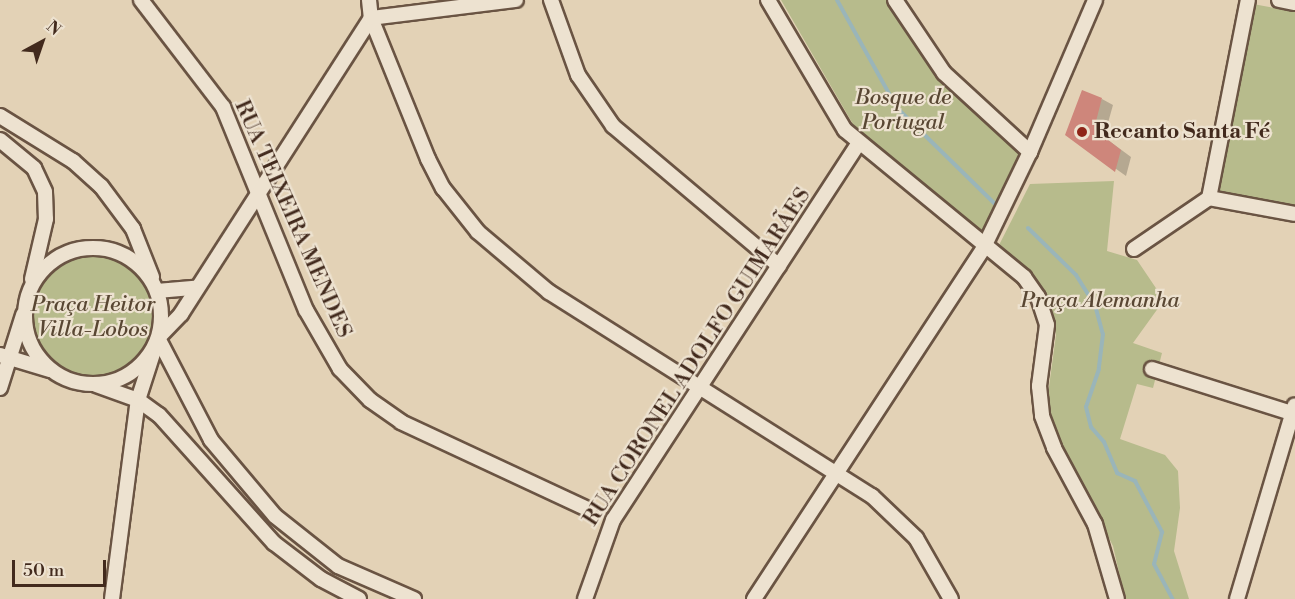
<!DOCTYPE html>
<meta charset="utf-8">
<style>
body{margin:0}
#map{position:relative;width:1295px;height:599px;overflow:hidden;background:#e3d2b6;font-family:"Libre Bodoni",serif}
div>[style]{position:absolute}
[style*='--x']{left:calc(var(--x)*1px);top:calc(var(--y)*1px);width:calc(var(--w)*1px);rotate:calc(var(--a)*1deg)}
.green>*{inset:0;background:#b7bb8c}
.round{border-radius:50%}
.shadow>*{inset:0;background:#0003}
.stream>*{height:4px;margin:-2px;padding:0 2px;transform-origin:2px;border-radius:2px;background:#9ab5b9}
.building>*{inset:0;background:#ce867b}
.roads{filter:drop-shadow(2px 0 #6a5443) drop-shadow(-2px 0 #6a5443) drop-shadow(0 2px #6a5443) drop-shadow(0 -2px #6a5443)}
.minor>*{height:14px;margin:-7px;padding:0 7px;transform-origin:7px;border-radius:7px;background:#ede2d0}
.minor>.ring{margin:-7px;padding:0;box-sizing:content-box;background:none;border:14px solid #ede2d0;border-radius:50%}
.dots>*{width:16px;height:16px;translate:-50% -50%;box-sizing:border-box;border:3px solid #ede2d0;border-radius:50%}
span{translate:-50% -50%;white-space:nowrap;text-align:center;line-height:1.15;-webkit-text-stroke:4.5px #ede2d0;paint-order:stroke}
.park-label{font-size:22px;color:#594733;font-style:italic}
.poi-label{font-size:22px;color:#422a1d;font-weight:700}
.left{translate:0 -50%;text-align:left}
.street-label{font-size:22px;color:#422a1d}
.north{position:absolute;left:12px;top:12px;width:60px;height:60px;-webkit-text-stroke:4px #ede2d0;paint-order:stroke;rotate:40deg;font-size:16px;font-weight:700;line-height:24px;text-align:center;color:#422a1d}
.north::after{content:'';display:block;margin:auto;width:21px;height:27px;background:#422a1d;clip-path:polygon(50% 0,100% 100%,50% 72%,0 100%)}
.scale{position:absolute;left:12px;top:560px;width:94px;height:27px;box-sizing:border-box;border:3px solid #422a1d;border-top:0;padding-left:8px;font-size:18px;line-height:21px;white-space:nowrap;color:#422a1d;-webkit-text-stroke:4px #ede2d0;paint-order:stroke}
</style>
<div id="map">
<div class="green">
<i style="clip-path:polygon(781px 0,888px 0,933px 72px,1023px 154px,979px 236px,861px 138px)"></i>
<i style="clip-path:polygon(1253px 4px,1295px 12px,1295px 207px,1219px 192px)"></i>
<i style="clip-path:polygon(1114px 181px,1107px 251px,1137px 260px,1164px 300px,1133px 343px,1162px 353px,1153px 388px,1137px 384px,1120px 439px,1165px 455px,1178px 471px,1180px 508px,1174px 551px,1189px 599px,1125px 599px,1113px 546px,1058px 437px,1051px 416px,1048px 394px,1056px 335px,1052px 314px,1038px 287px,997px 249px,1030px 184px)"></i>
<i class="round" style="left:32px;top:255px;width:122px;height:122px"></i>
</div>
<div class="shadow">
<i style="clip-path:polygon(1102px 99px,1113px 105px,1104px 137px,1131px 157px,1126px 176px,1067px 134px)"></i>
</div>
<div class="stream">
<i style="--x:837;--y:0;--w:124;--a:60.9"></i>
<i style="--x:897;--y:108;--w:139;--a:44.4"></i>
<i style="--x:1028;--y:228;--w:67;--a:44.4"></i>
<i style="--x:1076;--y:275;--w:36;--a:58"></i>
<i style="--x:1095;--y:305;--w:30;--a:75"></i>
<i style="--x:1103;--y:334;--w:35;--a:97"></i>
<i style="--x:1099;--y:369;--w:40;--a:108.9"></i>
<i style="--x:1086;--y:407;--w:21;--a:76"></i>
<i style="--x:1091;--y:427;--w:20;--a:49"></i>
<i style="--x:1104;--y:442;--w:34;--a:67"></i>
<i style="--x:1117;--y:473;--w:20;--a:24"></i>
<i style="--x:1135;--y:481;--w:58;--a:62.1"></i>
<i style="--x:1162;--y:532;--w:33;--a:104"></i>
<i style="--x:1154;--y:564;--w:40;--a:62"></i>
</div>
<div class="building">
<i style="clip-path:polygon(1082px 90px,1102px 98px,1094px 129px,1121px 150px,1115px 172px,1065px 135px)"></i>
</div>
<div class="roads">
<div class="minor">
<i style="--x:141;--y:0;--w:135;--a:52.5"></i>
<i style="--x:223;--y:107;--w:219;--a:67.8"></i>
<i style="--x:306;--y:310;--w:68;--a:60"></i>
<i style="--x:340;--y:369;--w:43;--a:45.9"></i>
<i style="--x:370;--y:400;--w:38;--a:35"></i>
<i style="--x:401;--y:422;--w:208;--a:25"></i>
<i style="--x:369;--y:0;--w:18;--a:84"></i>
<i style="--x:371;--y:18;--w:152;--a:68"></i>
<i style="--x:428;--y:159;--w:33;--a:63"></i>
<i style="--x:443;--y:188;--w:56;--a:51.5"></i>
<i style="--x:478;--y:232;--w:93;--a:40.2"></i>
<i style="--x:549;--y:292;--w:382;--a:32.3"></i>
<i style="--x:872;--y:496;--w:61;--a:43.7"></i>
<i style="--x:916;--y:538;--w:70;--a:60.2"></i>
<i style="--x:551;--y:0;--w:80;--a:70.2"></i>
<i style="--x:578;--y:75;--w:62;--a:55.5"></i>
<i style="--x:613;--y:126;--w:217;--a:40.1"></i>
<i style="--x:768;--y:0;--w:151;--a:59.4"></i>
<i style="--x:845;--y:130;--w:232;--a:39.4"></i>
<i style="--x:1024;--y:277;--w:24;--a:55"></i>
<i style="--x:1038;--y:297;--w:29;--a:72"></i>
<i style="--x:1047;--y:325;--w:62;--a:97.5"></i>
<i style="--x:1039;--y:386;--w:30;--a:84"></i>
<i style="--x:1042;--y:416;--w:34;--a:69"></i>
<i style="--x:1054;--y:448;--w:86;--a:61.7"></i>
<i style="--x:1095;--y:524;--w:78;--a:73.7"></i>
<i style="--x:895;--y:0;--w:88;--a:56.1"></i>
<i style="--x:944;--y:73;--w:117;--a:42.6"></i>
<i style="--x:1279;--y:0;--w:16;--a:11"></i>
<i style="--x:0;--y:116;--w:86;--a:31.7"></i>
<i style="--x:73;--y:161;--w:38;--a:42"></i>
<i style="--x:101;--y:186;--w:54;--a:53.3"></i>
<i style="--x:133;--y:229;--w:52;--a:68.4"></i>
<i style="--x:0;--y:140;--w:44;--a:39.5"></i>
<i style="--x:34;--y:168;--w:26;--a:65"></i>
<i style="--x:45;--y:192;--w:27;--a:88"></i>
<i style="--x:46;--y:219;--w:62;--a:103.1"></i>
<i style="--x:1209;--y:198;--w:202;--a:-78.9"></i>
<i class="ring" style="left:25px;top:248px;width:122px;height:122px"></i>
<i style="--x:1134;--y:249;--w:91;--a:-34.2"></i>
<i style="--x:1209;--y:198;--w:87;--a:10.5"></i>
<i style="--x:157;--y:291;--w:38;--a:-5"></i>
<i style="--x:158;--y:338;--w:115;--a:62.5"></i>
<i style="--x:211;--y:440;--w:99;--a:49.9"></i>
<i style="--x:275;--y:516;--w:80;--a:38.4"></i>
<i style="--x:338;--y:566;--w:83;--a:23.5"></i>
<i style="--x:0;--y:355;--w:52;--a:16.7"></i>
<i style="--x:1152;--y:369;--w:150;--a:17.5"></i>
<i style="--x:96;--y:385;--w:45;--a:19.7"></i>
<i style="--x:138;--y:400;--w:26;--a:36"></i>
<i style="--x:159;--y:415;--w:172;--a:48.1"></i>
<i style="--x:274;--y:543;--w:59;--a:37.5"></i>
<i style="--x:321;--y:579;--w:43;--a:27.8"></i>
<i style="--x:0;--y:388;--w:77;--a:-72.5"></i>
<i style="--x:112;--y:599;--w:201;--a:-82.6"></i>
<i style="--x:138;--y:400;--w:65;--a:-72.1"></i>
<i style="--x:158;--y:338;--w:33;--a:-46"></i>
<i style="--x:181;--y:314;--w:352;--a:-57.3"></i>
<i style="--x:371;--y:18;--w:146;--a:-7.1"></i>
<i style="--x:585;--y:599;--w:84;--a:-70.5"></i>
<i style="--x:613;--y:520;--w:449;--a:-56.9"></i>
<i style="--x:754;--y:599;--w:420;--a:-56.8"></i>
<i style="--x:984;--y:247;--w:106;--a:-64.2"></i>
<i style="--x:1030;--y:152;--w:165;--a:-66.8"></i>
<i style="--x:1237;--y:599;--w:202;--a:-73.4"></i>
</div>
</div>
<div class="dots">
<i style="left:1082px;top:132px;background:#8f2418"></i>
</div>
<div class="park-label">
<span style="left:903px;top:110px">Bosque de<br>Portugal</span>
<span style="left:1100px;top:301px">Praça Alemanha</span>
<span style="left:93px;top:317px">Praça Heitor<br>Villa-Lobos</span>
</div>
<div class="poi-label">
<span class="left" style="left:1094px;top:132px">Recanto Santa Fé</span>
</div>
<div class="street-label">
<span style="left:293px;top:219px;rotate:66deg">RUA TEIXEIRA MENDES</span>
<span style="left:697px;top:357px;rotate:-57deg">RUA CORONEL ADOLFO GUIMARÃES</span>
</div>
<div class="north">N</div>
<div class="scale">50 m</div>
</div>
